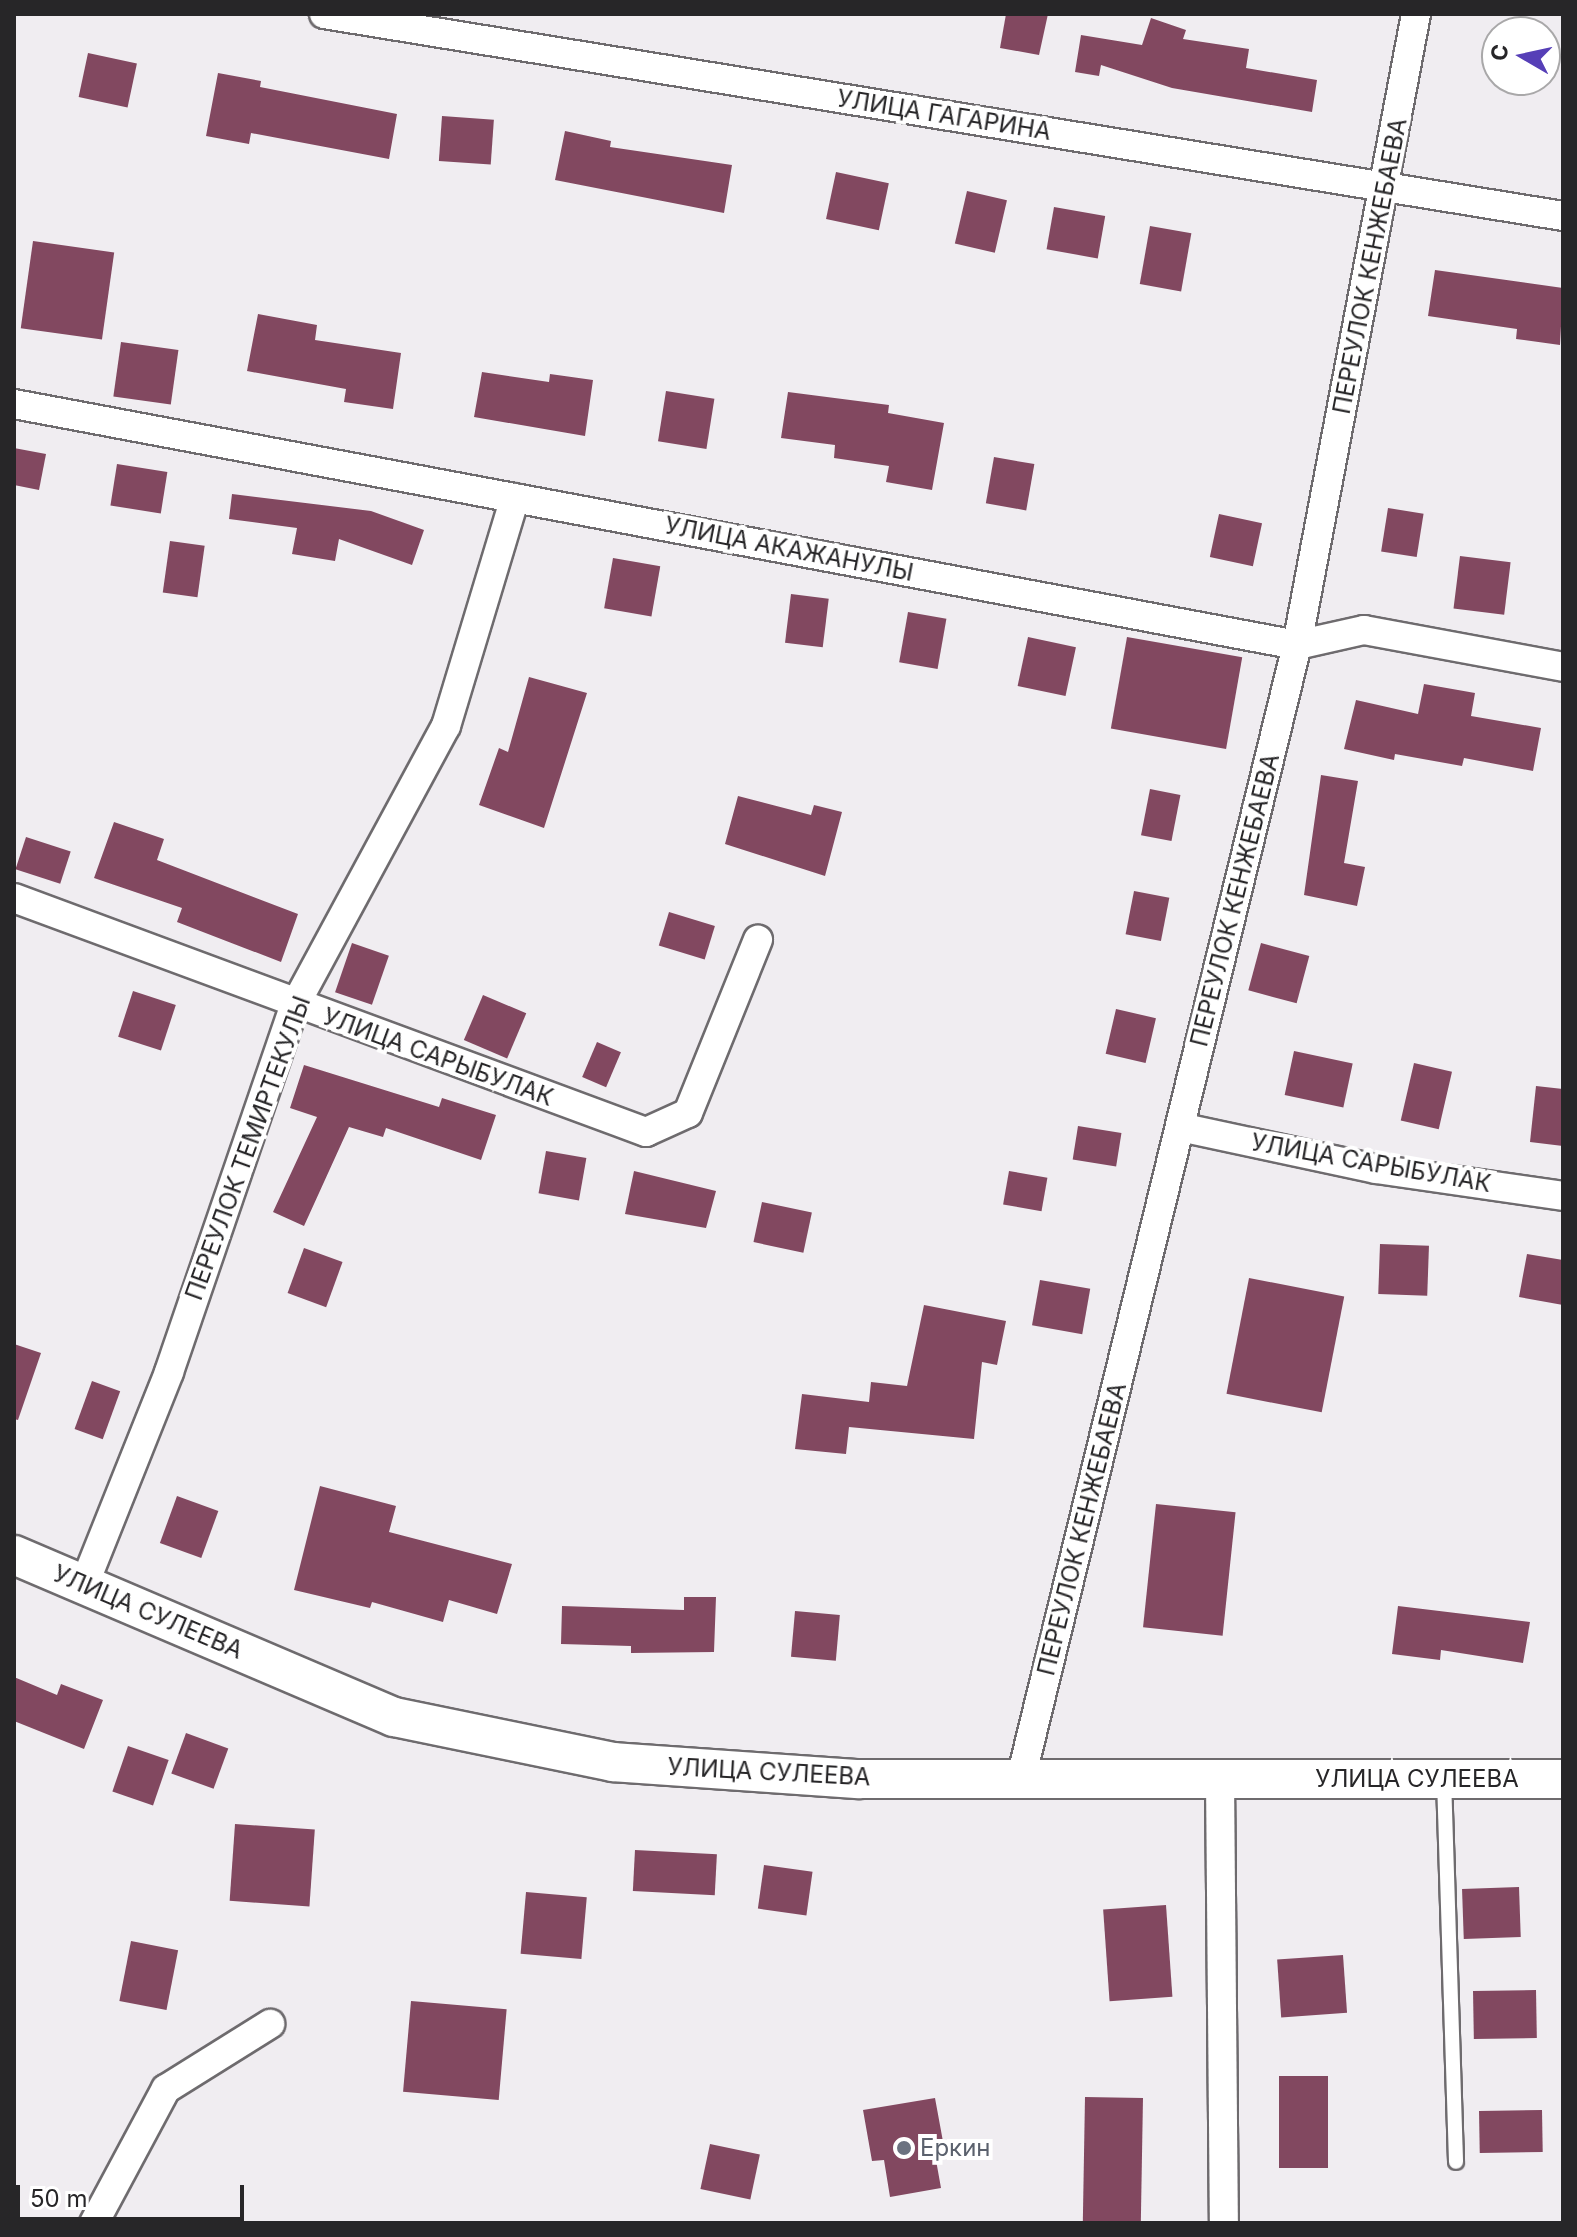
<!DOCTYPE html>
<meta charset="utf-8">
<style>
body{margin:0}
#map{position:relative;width:1577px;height:2237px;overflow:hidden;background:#f0edf1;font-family:Inter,sans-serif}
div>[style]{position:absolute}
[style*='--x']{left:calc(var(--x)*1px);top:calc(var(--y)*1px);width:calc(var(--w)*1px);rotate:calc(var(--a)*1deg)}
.building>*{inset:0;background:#824860;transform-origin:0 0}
.roads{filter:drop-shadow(2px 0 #6e6b6e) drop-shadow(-2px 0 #6e6b6e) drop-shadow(0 2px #6e6b6e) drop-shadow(0 -2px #6e6b6e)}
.lane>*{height:14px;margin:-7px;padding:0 7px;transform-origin:7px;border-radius:7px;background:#fff}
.street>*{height:28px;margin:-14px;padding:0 14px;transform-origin:14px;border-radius:14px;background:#fff}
.secondary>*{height:38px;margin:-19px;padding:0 19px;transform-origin:19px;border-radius:19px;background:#fff}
.dots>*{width:22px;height:22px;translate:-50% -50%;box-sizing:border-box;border:4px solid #fff;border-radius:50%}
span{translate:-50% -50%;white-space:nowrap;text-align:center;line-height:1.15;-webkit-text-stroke:8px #fff;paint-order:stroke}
.street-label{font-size:24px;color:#272628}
.worship-label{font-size:24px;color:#5b616d}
.left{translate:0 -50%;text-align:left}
.frame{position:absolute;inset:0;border:16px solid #272628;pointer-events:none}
.north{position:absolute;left:1481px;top:16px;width:80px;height:80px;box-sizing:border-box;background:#fff;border:2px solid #a9a8a9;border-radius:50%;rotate:279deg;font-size:22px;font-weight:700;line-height:32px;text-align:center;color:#272628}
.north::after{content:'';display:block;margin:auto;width:28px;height:36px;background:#563fb7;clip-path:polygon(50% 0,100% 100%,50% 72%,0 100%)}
.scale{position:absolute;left:16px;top:2185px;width:228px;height:36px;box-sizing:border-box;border:4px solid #272628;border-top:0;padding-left:10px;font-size:24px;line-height:28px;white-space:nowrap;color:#272628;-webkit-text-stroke:6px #fff;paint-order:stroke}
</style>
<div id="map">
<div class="building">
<i style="clip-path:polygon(1006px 14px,1048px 14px,1039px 55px,1000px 48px)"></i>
<i style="clip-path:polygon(1151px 18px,1186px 30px,1183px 39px,1249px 49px,1246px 68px,1317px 80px,1312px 112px,1172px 88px,1101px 65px,1099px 76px,1075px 72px,1081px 35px,1142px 45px)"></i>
<i style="left:88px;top:53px;width:50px;height:45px;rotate:12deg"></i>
<i style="clip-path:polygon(218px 73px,261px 81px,260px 87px,397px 114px,389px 159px,251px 133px,249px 144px,206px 136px)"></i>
<i style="left:442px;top:116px;width:52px;height:45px;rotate:4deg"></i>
<i style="clip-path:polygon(565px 131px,611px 141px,610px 147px,732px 165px,724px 213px,555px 180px)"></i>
<i style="left:836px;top:172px;width:54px;height:48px;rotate:12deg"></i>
<i style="left:967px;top:191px;width:41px;height:54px;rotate:13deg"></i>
<i style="left:1054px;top:207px;width:52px;height:43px;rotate:10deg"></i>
<i style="left:1150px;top:226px;width:42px;height:59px;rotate:10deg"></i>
<i style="left:33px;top:241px;width:82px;height:88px;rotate:8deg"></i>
<i style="clip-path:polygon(1435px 270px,1563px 288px,1560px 345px,1516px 339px,1517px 329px,1428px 316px)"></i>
<i style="clip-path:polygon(258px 314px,317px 325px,315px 340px,401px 353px,393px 409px,344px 402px,346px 389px,247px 371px)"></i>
<i style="left:121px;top:342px;width:58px;height:55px;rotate:8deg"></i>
<i style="clip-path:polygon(482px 372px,549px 382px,550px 374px,593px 380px,585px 436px,474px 417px)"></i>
<i style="left:666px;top:391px;width:49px;height:51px;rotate:9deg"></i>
<i style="clip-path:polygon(788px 392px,889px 405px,888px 413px,944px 423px,932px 490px,886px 482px,889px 466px,834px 458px,835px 445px,781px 438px)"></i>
<i style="clip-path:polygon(14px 448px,46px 454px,39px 490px,14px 485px)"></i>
<i style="left:994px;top:457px;width:41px;height:47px;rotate:10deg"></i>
<i style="left:117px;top:464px;width:51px;height:42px;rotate:9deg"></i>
<i style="clip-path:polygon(232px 494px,371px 511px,424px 530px,412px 565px,339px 539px,335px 561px,292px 554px,297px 528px,229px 519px)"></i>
<i style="left:1388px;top:508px;width:36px;height:44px;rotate:9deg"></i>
<i style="left:1219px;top:514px;width:44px;height:44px;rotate:12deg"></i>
<i style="left:170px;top:541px;width:35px;height:52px;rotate:8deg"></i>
<i style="left:1460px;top:556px;width:51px;height:53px;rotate:7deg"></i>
<i style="left:613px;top:558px;width:48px;height:51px;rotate:10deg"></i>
<i style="left:791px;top:594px;width:38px;height:49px;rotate:7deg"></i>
<i style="left:908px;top:612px;width:39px;height:51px;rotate:10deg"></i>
<i style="left:1028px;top:637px;width:49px;height:50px;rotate:12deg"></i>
<i style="left:1127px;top:637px;width:117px;height:93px;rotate:10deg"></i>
<i style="clip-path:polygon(529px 677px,587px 693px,544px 828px,479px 805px,499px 748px,508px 752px)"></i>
<i style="clip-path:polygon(1424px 684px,1475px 693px,1471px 716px,1541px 728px,1533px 771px,1464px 758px,1462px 766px,1395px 754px,1394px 760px,1344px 749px,1356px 700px,1418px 714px)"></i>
<i style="clip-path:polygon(1321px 775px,1358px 781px,1344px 863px,1365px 867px,1357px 906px,1304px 895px)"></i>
<i style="left:1150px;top:789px;width:31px;height:47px;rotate:11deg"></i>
<i style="clip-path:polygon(738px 796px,811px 815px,814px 805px,842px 812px,825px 876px,725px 844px)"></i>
<i style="clip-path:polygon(114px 822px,164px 839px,157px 860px,298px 914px,281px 962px,177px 922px,182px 908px,94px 878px)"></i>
<i style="left:26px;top:837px;width:47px;height:34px;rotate:18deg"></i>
<i style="left:1134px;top:891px;width:36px;height:44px;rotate:11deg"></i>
<i style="left:669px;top:912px;width:48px;height:35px;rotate:17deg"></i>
<i style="left:352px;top:943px;width:39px;height:52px;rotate:19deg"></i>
<i style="left:1261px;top:943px;width:50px;height:49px;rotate:15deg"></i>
<i style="left:133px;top:991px;width:45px;height:48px;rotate:18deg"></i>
<i style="left:483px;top:995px;width:47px;height:49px;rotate:23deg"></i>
<i style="left:1116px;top:1009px;width:41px;height:46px;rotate:13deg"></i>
<i style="left:597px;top:1042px;width:26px;height:38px;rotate:23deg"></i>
<i style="left:1294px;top:1051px;width:60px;height:45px;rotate:12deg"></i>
<i style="left:1414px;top:1063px;width:39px;height:59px;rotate:13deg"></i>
<i style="clip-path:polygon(304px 1065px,439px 1107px,442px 1098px,496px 1115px,481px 1160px,386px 1128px,383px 1137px,349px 1127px,304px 1226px,273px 1212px,317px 1117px,290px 1108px)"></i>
<i style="clip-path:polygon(1536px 1086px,1563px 1089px,1563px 1146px,1530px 1142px)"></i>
<i style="left:1078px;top:1126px;width:44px;height:34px;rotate:9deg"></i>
<i style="left:546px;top:1151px;width:41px;height:43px;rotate:10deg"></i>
<i style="clip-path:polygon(634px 1171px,716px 1191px,706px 1228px,625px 1214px)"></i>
<i style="left:1009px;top:1171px;width:39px;height:34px;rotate:10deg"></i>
<i style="left:762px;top:1202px;width:51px;height:41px;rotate:12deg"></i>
<i style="left:1380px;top:1244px;width:49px;height:50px;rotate:2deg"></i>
<i style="left:304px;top:1248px;width:41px;height:48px;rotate:20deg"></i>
<i style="clip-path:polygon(1527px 1254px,1563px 1260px,1563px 1305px,1519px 1297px)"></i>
<i style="left:1249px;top:1278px;width:97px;height:118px;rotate:11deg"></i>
<i style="left:1040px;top:1280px;width:51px;height:46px;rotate:10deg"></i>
<i style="clip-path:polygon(924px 1305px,1006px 1321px,997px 1365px,982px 1362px,974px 1439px,849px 1427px,846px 1454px,795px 1449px,802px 1394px,869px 1402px,871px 1382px,907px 1386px)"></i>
<i style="clip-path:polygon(14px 1344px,41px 1353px,18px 1420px,14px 1419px)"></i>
<i style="left:92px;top:1381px;width:30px;height:51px;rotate:20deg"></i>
<i style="clip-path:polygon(320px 1486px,396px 1506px,389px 1532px,512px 1564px,497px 1614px,449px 1600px,443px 1622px,372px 1602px,370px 1608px,294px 1590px)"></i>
<i style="left:177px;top:1496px;width:44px;height:50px;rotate:20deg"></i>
<i style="left:1156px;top:1504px;width:80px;height:124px;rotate:6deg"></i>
<i style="clip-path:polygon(684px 1597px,716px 1597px,714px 1652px,631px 1653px,631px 1646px,561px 1644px,562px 1606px,684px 1610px)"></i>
<i style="clip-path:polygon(1398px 1606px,1530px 1622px,1523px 1663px,1441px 1650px,1440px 1660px,1392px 1654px)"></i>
<i style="left:795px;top:1611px;width:45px;height:46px;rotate:5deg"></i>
<i style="clip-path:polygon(14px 1677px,57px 1695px,61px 1684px,103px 1700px,84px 1749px,14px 1721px)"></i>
<i style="left:186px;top:1733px;width:45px;height:43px;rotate:20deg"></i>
<i style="left:128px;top:1746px;width:43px;height:48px;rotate:19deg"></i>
<i style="left:235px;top:1824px;width:80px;height:77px;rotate:4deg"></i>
<i style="left:635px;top:1850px;width:82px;height:41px;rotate:3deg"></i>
<i style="left:764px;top:1865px;width:49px;height:44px;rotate:8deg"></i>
<i style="left:1519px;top:1887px;width:50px;height:57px;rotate:88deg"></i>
<i style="left:526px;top:1892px;width:61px;height:62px;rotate:5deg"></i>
<i style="left:1166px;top:1905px;width:92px;height:63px;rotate:86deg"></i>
<i style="left:131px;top:1941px;width:48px;height:61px;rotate:11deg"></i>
<i style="left:1343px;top:1955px;width:58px;height:66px;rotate:86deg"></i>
<i style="left:1536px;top:1990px;width:48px;height:63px;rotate:89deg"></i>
<i style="left:411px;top:2001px;width:96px;height:91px;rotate:5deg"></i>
<i style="left:1279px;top:2076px;width:49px;height:92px"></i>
<i style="left:1085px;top:2097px;width:58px;height:126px;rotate:1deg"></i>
<i style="clip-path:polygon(935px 2098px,944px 2147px,934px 2149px,941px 2188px,890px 2197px,884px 2160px,872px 2161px,863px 2110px)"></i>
<i style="left:1542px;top:2110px;width:42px;height:63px;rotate:89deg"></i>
<i style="left:710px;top:2144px;width:51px;height:46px;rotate:12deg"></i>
</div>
<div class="roads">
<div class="lane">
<i style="--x:1444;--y:1779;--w:383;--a:88.2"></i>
</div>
<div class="street">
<i style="--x:324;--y:14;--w:1255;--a:9.26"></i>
<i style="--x:14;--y:404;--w:1305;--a:10.64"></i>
<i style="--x:1297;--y:645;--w:69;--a:-12.6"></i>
<i style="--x:1364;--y:630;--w:202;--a:10.5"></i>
<i style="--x:14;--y:898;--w:674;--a:20.32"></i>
<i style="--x:646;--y:1132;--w:46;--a:-24.3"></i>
<i style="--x:688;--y:1113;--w:187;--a:-68"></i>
<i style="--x:1180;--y:1127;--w:200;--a:12.1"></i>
<i style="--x:1376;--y:1169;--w:189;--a:8.2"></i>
<i style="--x:84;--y:1585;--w:229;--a:-68.2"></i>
<i style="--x:169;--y:1372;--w:388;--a:-71.1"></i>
<i style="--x:295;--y:1005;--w:317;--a:-61.6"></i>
<i style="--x:446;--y:726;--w:238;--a:-73.2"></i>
<i style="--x:1021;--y:1778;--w:1166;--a:-76.31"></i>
<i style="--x:1297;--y:645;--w:642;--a:-79.32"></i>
<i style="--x:1220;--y:1778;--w:445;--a:89.5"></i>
<i style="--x:94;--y:2223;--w:152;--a:-61.8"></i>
<i style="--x:166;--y:2089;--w:123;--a:-32"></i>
</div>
<div class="secondary">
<i style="--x:14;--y:1555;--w:413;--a:23.1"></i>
<i style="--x:394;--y:1717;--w:224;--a:11.6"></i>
<i style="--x:613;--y:1762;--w:246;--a:4"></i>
<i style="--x:858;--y:1779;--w:705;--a:0"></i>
</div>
</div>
<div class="dots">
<i style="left:904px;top:2148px;background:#6b7280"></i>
</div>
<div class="street-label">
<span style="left:944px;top:115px;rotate:9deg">УЛИЦА ГАГАРИНА</span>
<span style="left:1370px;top:266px;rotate:-79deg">ПЕРЕУЛОК КЕНЖЕБАЕВА</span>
<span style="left:789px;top:549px;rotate:11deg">УЛИЦА АКАЖАНУЛЫ</span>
<span style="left:1235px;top:900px;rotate:-76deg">ПЕРЕУЛОК КЕНЖЕБАЕВА</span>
<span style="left:438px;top:1057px;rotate:20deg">УЛИЦА САРЫБУЛАК</span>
<span style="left:248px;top:1148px;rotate:-70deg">ПЕРЕУЛОК ТЕМИРТЕКУЛЫ</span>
<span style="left:1371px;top:1163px;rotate:10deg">УЛИЦА САРЫБУЛАК</span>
<span style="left:1082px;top:1529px;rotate:-76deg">ПЕРЕУЛОК КЕНЖЕБАЕВА</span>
<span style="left:148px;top:1612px;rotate:23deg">УЛИЦА СУЛЕЕВА</span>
<span style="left:769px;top:1772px;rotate:3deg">УЛИЦА СУЛЕЕВА</span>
<span style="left:1417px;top:1779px">УЛИЦА СУЛЕЕВА</span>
</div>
<div class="worship-label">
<span class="left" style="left:920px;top:2148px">Еркин</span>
</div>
<div class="frame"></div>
<div class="north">С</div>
<div class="scale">50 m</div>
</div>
